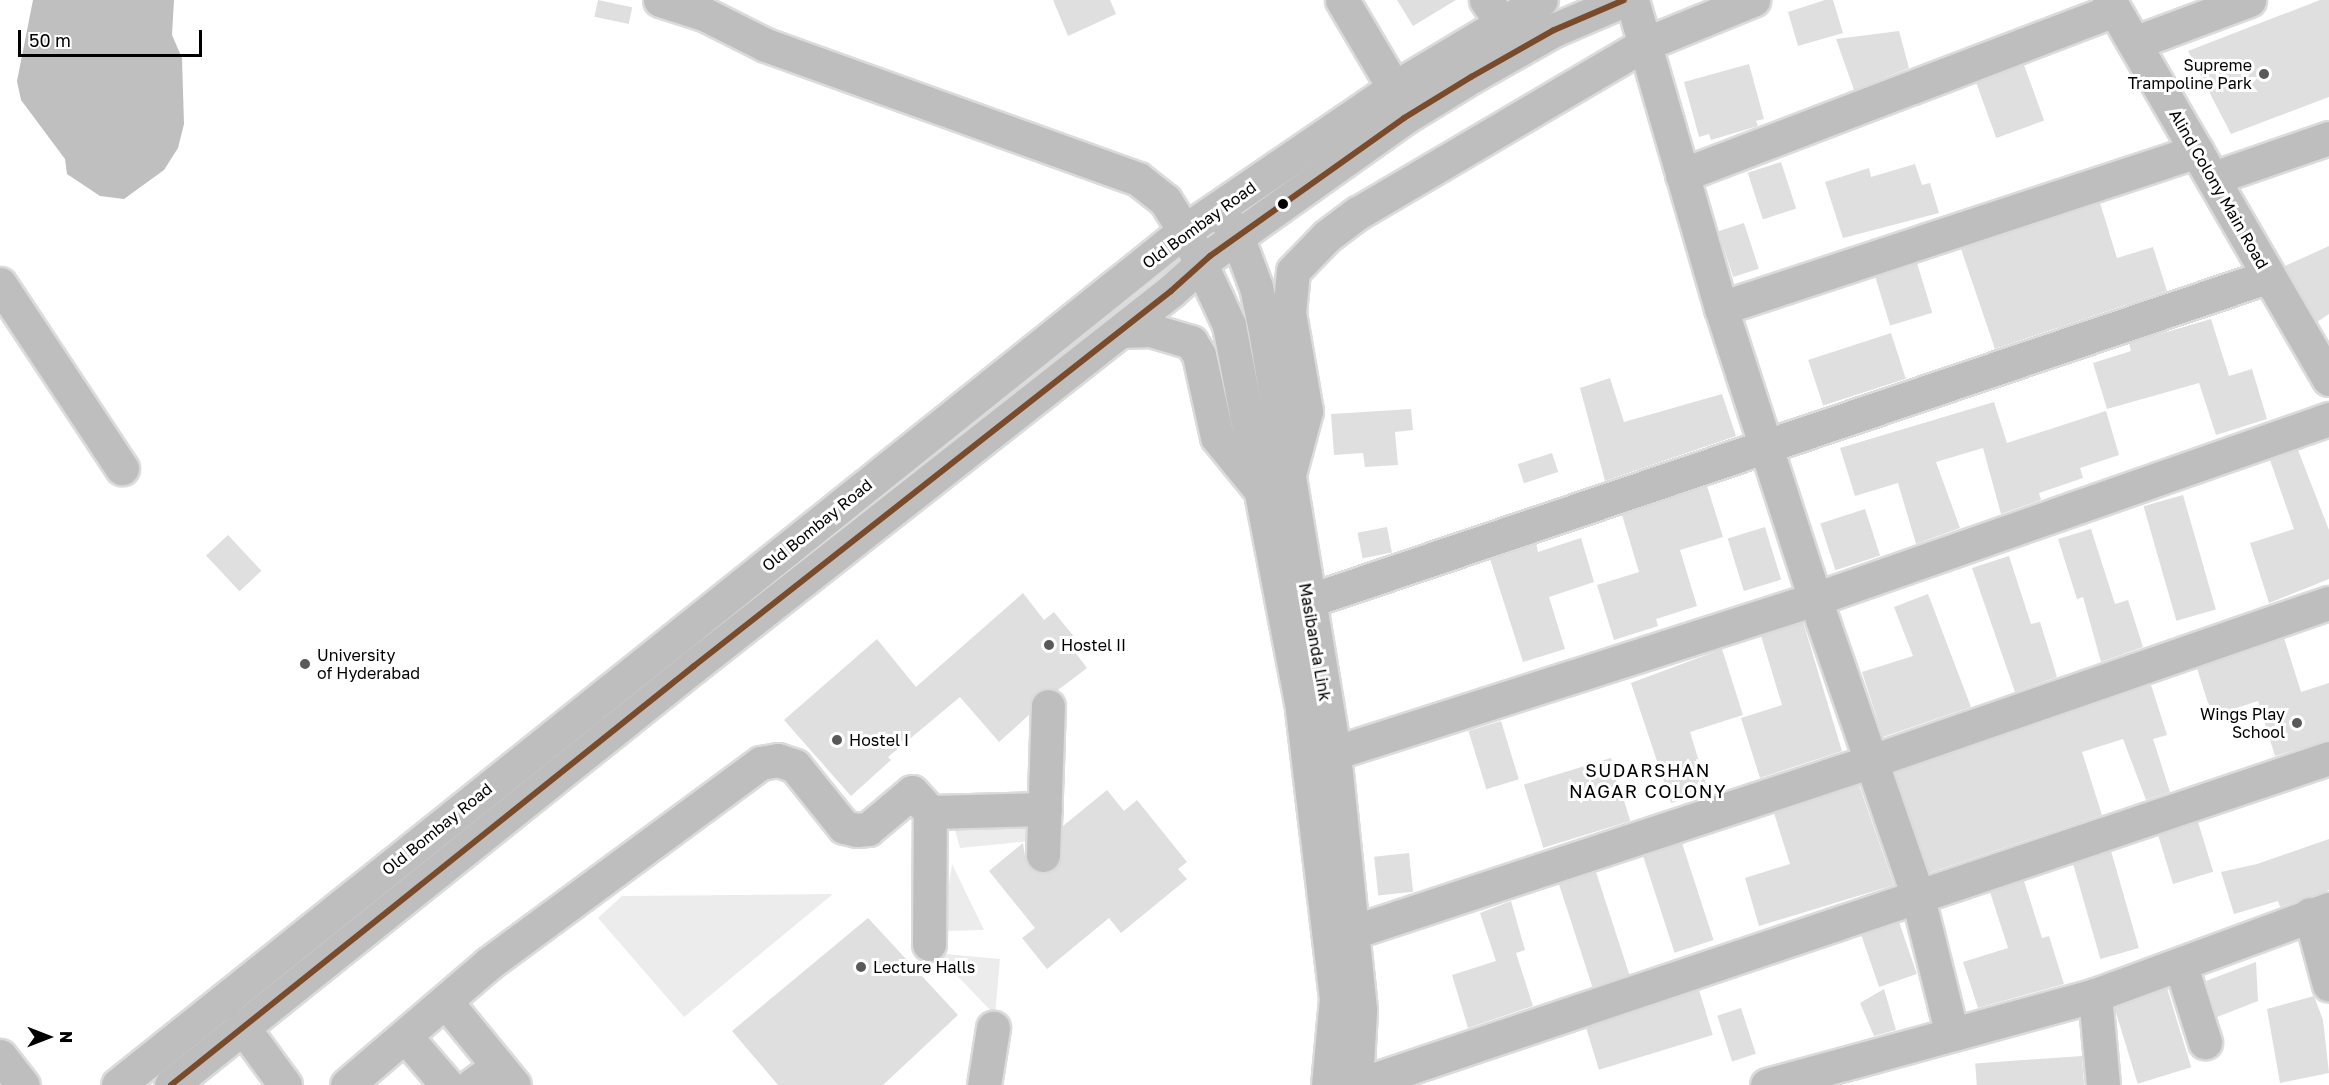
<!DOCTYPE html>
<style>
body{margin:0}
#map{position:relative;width:2329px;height:1085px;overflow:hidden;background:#fff;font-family:"Golos Text",sans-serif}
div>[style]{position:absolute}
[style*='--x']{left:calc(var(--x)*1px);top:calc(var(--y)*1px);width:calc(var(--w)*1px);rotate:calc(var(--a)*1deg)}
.green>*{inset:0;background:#ececec}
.water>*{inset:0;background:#bfbfbf}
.building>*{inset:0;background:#dfdfdf;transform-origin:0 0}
.roads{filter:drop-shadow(2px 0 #dbdbdb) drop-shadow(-2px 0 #dbdbdb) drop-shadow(0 2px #dbdbdb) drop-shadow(0 -2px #dbdbdb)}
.minor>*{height:33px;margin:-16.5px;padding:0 16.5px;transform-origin:16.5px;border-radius:16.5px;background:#bebebe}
.major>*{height:33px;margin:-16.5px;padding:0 16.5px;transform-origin:16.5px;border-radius:16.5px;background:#bebebe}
.bus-1>*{height:6px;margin:-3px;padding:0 3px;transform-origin:3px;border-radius:3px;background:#7a4b2a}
.dots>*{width:16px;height:16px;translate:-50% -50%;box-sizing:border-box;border:3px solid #fff;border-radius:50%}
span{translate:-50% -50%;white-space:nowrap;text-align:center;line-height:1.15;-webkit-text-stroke:6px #fff;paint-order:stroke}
.poi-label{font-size:16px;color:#000}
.right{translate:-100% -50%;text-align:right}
.left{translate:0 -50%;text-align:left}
.street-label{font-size:16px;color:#000}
.neighbourhood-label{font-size:18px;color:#000;letter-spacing:1.5px}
.north{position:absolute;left:18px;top:1007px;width:60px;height:60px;-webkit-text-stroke:4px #fff;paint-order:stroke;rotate:90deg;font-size:16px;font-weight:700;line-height:24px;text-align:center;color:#000}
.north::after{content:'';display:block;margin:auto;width:21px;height:27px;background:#000;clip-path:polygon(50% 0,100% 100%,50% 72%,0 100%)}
.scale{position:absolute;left:18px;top:30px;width:184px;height:27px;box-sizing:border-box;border:3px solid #000;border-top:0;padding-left:8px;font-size:18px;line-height:21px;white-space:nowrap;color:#000;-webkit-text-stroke:4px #fff;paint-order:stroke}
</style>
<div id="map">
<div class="green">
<i style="clip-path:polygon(951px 815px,1031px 820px,1031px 841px,960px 848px)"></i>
<i style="clip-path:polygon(952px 864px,984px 930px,942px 931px)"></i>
<i style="clip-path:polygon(833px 894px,684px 1017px,598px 918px,622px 896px)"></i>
<i style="clip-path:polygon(935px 953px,1000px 959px,995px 1015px)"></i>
</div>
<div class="water">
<i style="clip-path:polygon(33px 0,174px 0,172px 35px,182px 58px,184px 124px,178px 148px,164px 170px,124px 199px,100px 196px,67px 174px,65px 159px,21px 100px,17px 81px)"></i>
</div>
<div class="building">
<i style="left:598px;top:0;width:35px;height:17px;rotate:12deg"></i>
<i style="clip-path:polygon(1053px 0,1110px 0,1116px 14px,1068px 36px)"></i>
<i style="clip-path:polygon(1397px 0,1456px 0,1413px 26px)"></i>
<i style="clip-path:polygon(1825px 0,1833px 0,1843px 33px,1798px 46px,1788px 12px)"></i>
<i style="clip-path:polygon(2320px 0,2329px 0,2329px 97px,2231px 134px,2188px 51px)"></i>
<i style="clip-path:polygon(1899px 31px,1909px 68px,1854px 90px,1836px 39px)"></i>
<i style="clip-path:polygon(1749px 64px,1764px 119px,1756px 121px,1758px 126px,1711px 140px,1709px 134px,1699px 137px,1684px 82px)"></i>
<i style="left:2024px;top:65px;width:59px;height:51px;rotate:70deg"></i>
<i style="left:1781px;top:162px;width:49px;height:35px;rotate:72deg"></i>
<i style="clip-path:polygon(1915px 164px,1922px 185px,1930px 183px,1939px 213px,1843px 238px,1825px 182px,1869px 168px,1871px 177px)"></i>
<i style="clip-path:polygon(2100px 203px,2117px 258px,2153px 247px,2167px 291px,1995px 349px,1961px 249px)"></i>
<i style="left:1744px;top:223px;width:48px;height:27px;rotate:72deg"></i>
<i style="clip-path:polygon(2329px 246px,2329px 314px,2317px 322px,2285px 266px)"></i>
<i style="left:1917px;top:263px;width:52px;height:44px;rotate:73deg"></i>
<i style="clip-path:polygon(2211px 319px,2229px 376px,2252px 369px,2267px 419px,2216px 435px,2199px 383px,2107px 409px,2093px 363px,2131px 351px,2129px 343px)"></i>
<i style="left:1891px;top:333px;width:48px;height:87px;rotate:72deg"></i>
<i style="clip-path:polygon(1610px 378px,1624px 422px,1722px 394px,1736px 436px,1605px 481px,1580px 388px)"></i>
<i style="clip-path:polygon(1994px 402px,2007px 443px,2106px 411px,2119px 455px,2080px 468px,2083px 478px,2039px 493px,2041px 500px,2001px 514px,1983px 448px,1936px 462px,1960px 528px,1916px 544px,1898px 483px,1855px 496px,1840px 448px)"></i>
<i style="clip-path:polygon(1411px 409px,1413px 430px,1395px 432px,1398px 465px,1365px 467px,1363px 453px,1334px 455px,1331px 414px)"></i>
<i style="clip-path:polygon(2298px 450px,2329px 530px,2329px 579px,2269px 603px,2250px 543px,2294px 529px,2270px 460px)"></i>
<i style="left:1552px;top:453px;width:20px;height:36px;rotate:72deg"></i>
<i style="clip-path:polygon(1707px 486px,1723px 537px,1680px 550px,1697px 606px,1656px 619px,1658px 626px,1614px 640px,1597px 585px,1639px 572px,1622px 515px)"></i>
<i style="left:2183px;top:495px;width:119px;height:41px;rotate:74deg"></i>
<i style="left:1865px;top:509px;width:49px;height:47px;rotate:72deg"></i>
<i style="left:1387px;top:527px;width:26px;height:30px;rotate:79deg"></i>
<i style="left:1765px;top:527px;width:55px;height:39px;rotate:73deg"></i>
<i style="clip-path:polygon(2091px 529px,2115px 604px,2128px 600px,2143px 647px,2101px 662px,2083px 597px,2077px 599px,2058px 539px)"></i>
<i style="left:228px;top:535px;width:49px;height:30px;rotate:47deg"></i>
<i style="clip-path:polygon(1581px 538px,1594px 582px,1549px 597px,1565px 649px,1523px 662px,1490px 559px,1536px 544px,1538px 552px)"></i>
<i style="clip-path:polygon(2009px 556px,2031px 624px,2040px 622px,2057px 677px,2015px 692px,1972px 568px)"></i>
<i style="clip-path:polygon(1023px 593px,1044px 620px,1054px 612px,1075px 638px,1068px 643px,1087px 668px,1058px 690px,1039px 690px,1032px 697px,1029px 715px,999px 742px,960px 697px,888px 757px,891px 760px,851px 796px,784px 720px,877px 639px,916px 687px)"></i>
<i style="clip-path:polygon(1928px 594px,1971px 707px,1883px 737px,1862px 672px,1913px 656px,1894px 607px)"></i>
<i style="clip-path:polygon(1803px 622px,1842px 751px,1760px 778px,1741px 718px,1782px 705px,1761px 636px)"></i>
<i style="clip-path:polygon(2284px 638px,2301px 692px,2329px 683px,2329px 740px,2275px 756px,2258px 701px,2212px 716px,2197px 668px)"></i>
<i style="clip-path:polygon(1722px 649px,1743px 715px,1690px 732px,1708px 791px,1671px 803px,1631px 683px)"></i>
<i style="clip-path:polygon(2151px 685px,2167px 735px,2153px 739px,2170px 792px,2146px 800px,2123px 739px,2082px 752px,2102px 815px,1929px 873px,1895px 773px)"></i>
<i style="left:1501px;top:721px;width:61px;height:34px;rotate:73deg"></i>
<i style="left:1611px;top:758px;width:66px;height:91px;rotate:73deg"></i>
<i style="clip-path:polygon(1859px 785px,1894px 885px,1759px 926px,1745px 878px,1790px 864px,1774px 813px)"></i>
<i style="clip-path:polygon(1107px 790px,1124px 811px,1137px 800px,1187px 862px,1178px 869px,1187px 879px,1121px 933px,1109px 918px,1047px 969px,1022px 938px,1035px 928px,989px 871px,1023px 843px,1026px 863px,1033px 871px,1052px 871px,1062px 856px,1063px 826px)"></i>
<i style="left:2198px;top:822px;width:52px;height:42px;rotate:73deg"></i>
<i style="clip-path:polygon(2329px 839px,2329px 890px,2280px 907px,2278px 901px,2234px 914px,2221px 872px,2257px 864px)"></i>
<i style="left:1682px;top:843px;width:102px;height:41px;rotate:72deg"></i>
<i style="left:2111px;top:851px;width:101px;height:40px;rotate:74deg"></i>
<i style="left:1409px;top:853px;width:39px;height:35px;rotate:84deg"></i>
<i style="left:1596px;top:872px;width:108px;height:39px;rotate:72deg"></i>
<i style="clip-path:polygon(2024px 881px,2042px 938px,2049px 936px,2064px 984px,1978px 1008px,1963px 962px,2008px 948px,1990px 892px)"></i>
<i style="clip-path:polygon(1511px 901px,1525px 950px,1516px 953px,1533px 1006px,1468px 1028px,1452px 975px,1496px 961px,1480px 913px)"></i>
<i style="clip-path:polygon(868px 918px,958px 1015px,883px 1085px,778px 1085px,732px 1031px)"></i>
<i style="left:1899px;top:922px;width:55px;height:40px;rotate:71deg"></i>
<i style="clip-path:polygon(2256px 962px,2258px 1001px,2217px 1017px,2206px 981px)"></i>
<i style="left:2167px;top:988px;width:83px;height:56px;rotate:73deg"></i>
<i style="clip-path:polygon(1884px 989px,1896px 1030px,1874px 1036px,1860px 1003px)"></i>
<i style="left:1699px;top:990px;width:47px;height:119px;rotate:73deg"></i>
<i style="clip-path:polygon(2314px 996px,2323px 1020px,2329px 1073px,2280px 1083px,2267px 1009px)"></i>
<i style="left:1741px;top:1008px;width:48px;height:25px;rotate:72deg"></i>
<i style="left:2082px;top:1056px;width:29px;height:107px;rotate:86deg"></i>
</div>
<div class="roads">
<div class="minor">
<i style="--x:660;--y:0;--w:46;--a:17.7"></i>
<i style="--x:704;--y:14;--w:69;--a:26.6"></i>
<i style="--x:766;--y:45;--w:395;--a:19.8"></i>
<i style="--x:1138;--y:179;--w:34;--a:38"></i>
<i style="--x:1165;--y:200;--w:36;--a:58"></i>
<i style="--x:1342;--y:0;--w:102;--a:59.4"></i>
<i style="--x:1486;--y:0;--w:27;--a:56"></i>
<i style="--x:1632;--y:0;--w:321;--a:73.9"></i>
<i style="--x:1721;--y:308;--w:306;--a:72.1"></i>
<i style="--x:1815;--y:599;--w:312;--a:70.9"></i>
<i style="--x:1917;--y:894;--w:144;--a:76"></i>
<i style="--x:2109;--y:0;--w:438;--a:59.9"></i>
<i style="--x:2134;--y:43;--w:123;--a:-20.5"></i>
<i style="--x:1682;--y:175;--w:463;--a:-20.9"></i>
<i style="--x:2213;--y:178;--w:123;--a:-19"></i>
<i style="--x:0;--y:284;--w:221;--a:56.5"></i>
<i style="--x:1721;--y:308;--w:501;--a:-18.25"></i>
<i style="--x:1288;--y:478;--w:69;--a:-75"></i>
<i style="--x:1306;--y:411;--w:99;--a:-99.8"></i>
<i style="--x:1289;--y:313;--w:42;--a:-84.6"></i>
<i style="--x:1293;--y:271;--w:49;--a:-45.8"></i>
<i style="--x:1327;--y:236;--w:39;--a:-37"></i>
<i style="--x:1358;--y:213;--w:333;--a:-30.5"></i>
<i style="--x:1645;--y:44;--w:117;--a:-22.2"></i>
<i style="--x:1308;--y:601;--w:1014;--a:-18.68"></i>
<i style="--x:1334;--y:753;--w:505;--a:-17.75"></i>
<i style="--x:1815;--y:599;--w:545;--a:-19.3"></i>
<i style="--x:1043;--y:855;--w:149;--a:-88.1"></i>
<i style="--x:2310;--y:914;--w:73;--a:75"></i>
<i style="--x:1353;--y:932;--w:546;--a:-18.24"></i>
<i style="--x:1872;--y:761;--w:484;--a:-19.1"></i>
<i style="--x:929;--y:944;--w:132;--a:-89.6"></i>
<i style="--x:2181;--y:966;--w:80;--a:72.5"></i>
<i style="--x:2095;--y:995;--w:90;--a:84.9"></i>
<i style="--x:446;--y:1002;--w:107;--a:50.7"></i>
<i style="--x:242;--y:1026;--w:73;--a:53.9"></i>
<i style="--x:405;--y:1036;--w:65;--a:49.4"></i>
<i style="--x:0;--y:1056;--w:37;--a:52"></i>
<i style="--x:347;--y:1085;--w:186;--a:-40.6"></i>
<i style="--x:488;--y:964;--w:339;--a:-36.4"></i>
<i style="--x:761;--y:763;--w:17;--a:-10"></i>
<i style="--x:778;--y:760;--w:18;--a:19"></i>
<i style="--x:795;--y:766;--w:78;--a:51.2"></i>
<i style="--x:844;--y:827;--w:13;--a:13"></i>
<i style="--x:857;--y:830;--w:11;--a:-5"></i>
<i style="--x:868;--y:829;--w:57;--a:-40.1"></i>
<i style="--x:912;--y:792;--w:27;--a:48"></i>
<i style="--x:930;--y:812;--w:115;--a:-1.5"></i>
<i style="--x:472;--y:1085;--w:32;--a:-36"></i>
<i style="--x:984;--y:1085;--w:58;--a:-81"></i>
<i style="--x:1358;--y:1085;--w:1025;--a:-18.61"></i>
<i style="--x:1767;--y:1085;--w:340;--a:-15.3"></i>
<i style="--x:2095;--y:995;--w:249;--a:-20.2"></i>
</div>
<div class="major">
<i style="--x:1226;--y:220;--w:19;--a:55"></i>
<i style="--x:1237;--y:236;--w:54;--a:69.6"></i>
<i style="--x:1256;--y:287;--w:44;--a:78.2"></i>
<i style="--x:1265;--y:330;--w:429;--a:80.7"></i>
<i style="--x:1334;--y:753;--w:258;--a:84.2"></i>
<i style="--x:1360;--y:1010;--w:75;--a:93.1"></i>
<i style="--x:1191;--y:243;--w:90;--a:65.1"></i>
<i style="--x:1229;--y:325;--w:391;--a:79.2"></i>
<i style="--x:1302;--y:709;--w:292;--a:83.3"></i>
<i style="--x:1336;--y:999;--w:86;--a:95.3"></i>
<i style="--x:1121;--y:331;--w:29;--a:-2"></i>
<i style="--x:1150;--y:330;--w:43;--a:16.3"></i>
<i style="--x:1191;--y:342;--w:15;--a:58"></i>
<i style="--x:1199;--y:355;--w:84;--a:77.6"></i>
<i style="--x:1217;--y:437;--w:63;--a:50.8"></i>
<i style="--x:118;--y:1085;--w:1366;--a:-38.7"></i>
<i style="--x:1184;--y:231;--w:254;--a:-34.3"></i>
<i style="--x:1394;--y:88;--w:171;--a:-30.9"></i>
<i style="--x:171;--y:1085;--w:670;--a:-38.7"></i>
<i style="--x:694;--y:666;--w:607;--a:-38.17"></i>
<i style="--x:1171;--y:291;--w:52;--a:-41.9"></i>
<i style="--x:1210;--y:256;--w:238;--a:-35.4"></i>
<i style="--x:1404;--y:118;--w:79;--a:-31.5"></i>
<i style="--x:1471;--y:77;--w:95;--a:-29.5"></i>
<i style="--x:1554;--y:30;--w:76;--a:-23.2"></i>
</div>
</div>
<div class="bus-1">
<i style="--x:171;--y:1085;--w:670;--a:-38.7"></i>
<i style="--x:694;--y:666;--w:607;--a:-38.17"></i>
<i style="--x:1171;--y:291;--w:52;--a:-41.9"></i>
<i style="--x:1210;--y:256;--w:238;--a:-35.4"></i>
<i style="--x:1404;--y:118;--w:79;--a:-31.5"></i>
<i style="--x:1471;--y:77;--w:95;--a:-29.5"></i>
<i style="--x:1554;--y:30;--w:76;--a:-23.2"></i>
</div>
<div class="dots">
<i style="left:2264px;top:74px;background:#595959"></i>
<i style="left:1283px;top:204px;background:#000"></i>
<i style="left:1049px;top:645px;background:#595959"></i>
<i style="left:305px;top:664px;background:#595959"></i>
<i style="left:2297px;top:723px;background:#595959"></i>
<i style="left:837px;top:740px;background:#595959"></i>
<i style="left:861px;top:967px;background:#595959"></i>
</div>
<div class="poi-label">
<span class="right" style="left:2252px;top:74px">Supreme<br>Trampoline Park</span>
<span class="left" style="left:1061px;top:645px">Hostel II</span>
<span class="left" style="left:317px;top:664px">University<br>of Hyderabad</span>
<span class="right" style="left:2285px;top:723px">Wings Play<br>School</span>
<span class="left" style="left:849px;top:740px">Hostel I</span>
<span class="left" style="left:873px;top:967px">Lecture Halls</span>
</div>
<div class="street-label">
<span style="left:2219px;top:189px;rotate:60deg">Alind Colony Main Road</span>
<span style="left:1199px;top:225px;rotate:-36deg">Old Bombay Road</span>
<span style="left:817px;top:525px;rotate:-39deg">Old Bombay Road</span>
<span style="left:1315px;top:642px;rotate:80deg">Masibanda Link</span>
<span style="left:437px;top:829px;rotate:-39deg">Old Bombay Road</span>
</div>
<div class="neighbourhood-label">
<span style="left:1648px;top:781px">SUDARSHAN<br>NAGAR COLONY</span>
</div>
<div class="north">N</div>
<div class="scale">50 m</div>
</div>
